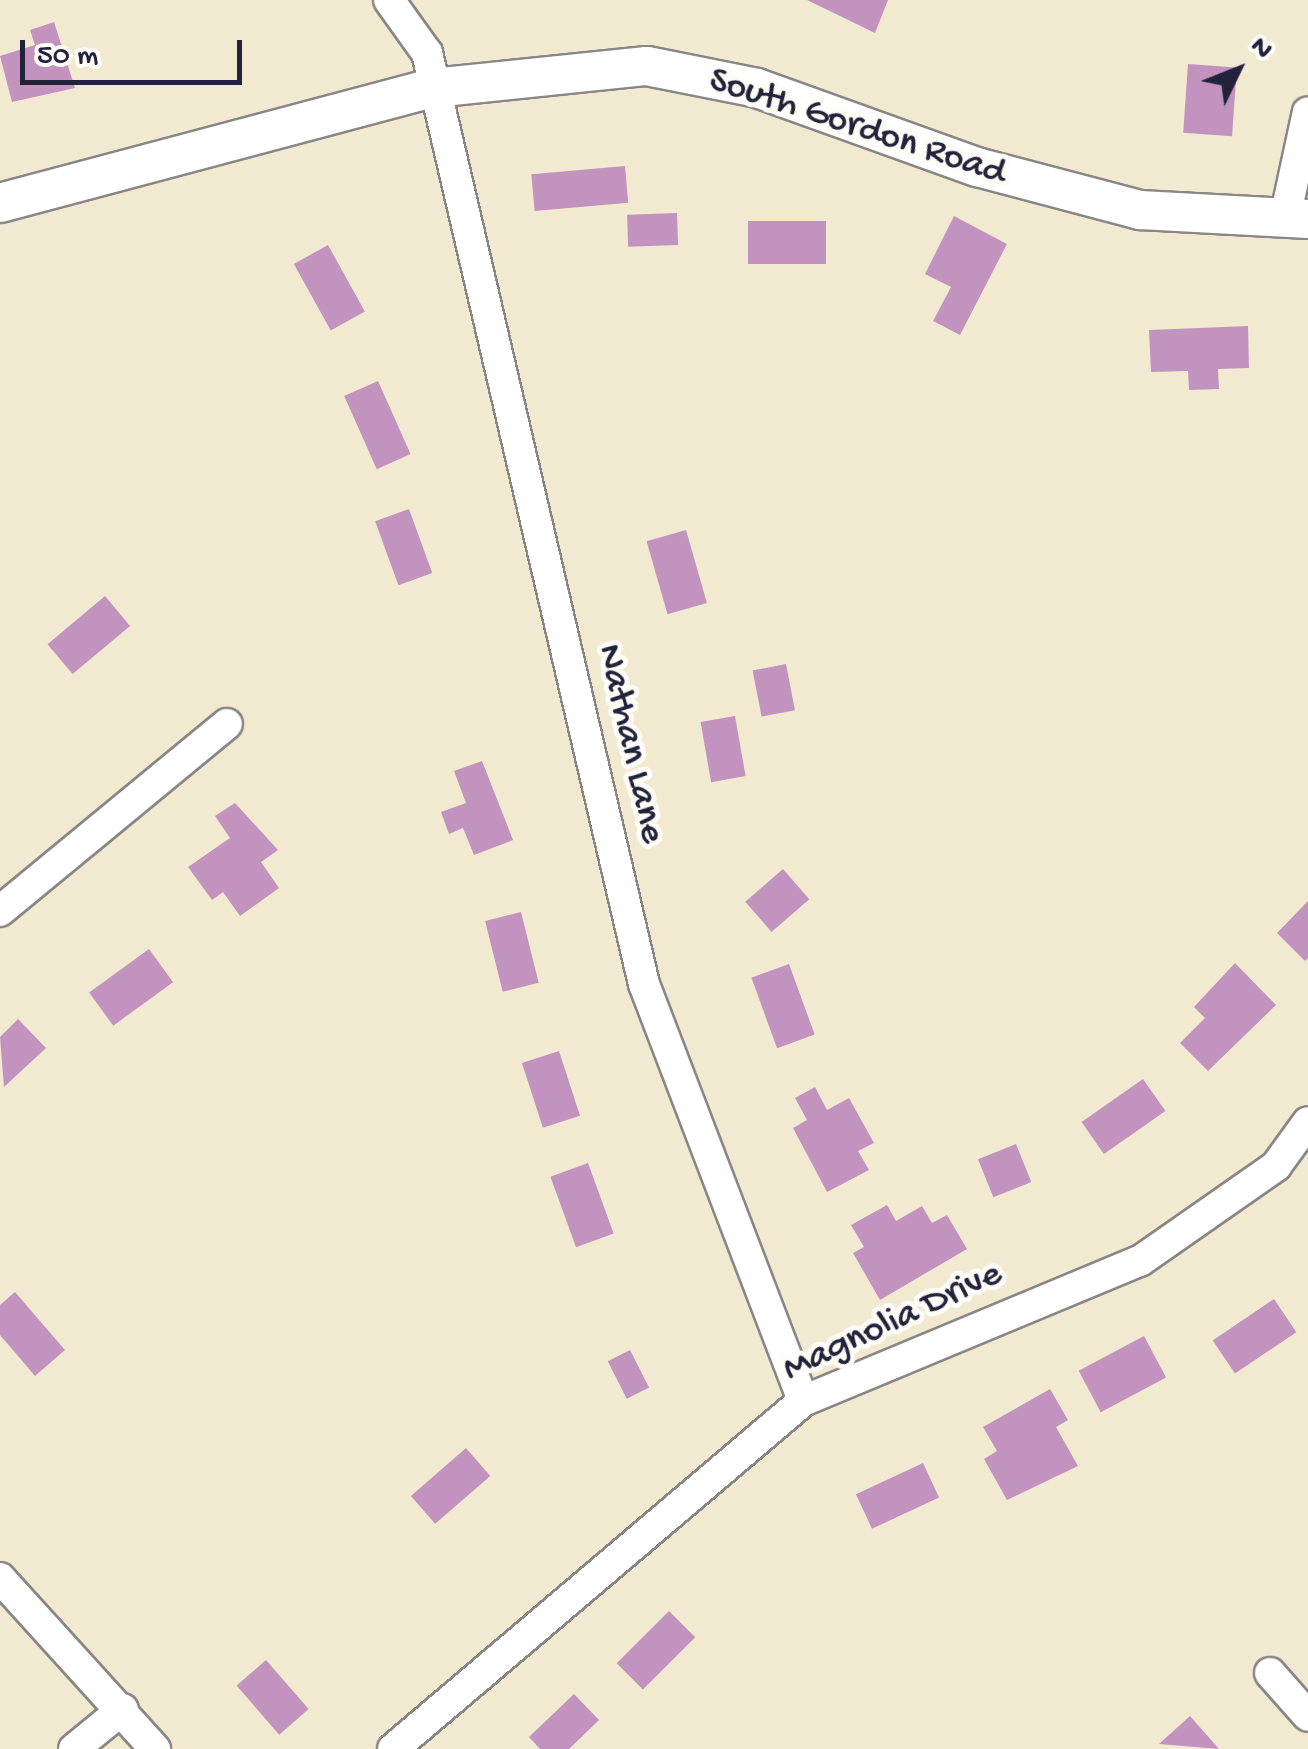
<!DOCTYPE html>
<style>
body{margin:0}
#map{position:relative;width:1308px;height:1749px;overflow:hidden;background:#f1ead1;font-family:"Gochi Hand",sans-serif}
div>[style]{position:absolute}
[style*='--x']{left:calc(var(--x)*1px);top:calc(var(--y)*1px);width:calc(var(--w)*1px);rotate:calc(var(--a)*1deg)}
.building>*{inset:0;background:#c393bf;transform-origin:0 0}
.roads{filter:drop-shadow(2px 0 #8a8686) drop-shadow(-2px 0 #8a8686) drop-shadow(0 2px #8a8686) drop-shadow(0 -2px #8a8686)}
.minor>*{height:30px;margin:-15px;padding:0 15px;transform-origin:15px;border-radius:15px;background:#fff}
.tertiary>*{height:38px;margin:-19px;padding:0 19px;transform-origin:19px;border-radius:19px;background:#fff}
span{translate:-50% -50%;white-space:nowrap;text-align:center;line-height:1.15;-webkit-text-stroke:10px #fdfcf7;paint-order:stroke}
.street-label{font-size:38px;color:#22223b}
.north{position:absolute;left:1188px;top:20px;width:100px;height:100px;-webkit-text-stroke:8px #fdfcf7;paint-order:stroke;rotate:47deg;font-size:28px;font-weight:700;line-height:40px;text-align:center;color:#22223b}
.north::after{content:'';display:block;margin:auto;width:35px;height:45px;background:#22223b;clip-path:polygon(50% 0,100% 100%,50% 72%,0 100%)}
.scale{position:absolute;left:20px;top:40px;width:222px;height:45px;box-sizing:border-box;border:5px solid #22223b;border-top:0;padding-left:12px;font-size:30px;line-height:35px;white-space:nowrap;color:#22223b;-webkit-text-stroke:8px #fdfcf7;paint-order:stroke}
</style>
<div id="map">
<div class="building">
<i style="clip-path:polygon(807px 0,888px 0,875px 33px)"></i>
<i style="clip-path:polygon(54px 22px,75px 88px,12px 102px,0 56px,35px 45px,30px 30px)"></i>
<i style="left:1188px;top:64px;width:49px;height:69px;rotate:4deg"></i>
<i style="left:625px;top:166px;width:37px;height:94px;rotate:85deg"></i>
<i style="left:677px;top:213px;width:32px;height:50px;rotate:88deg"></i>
<i style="clip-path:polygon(954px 216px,1007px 244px,960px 335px,933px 321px,951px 287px,925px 274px)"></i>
<i style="left:748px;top:221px;width:78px;height:43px"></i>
<i style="left:328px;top:245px;width:76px;height:39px;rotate:61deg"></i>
<i style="clip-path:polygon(1248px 326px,1249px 368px,1218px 369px,1219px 389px,1189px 390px,1188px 371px,1151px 372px,1149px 330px)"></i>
<i style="left:378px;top:381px;width:80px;height:37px;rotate:66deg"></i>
<i style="left:409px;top:509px;width:68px;height:36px;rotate:70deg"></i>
<i style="left:686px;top:530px;width:76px;height:41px;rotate:74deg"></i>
<i style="left:105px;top:596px;width:39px;height:75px;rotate:50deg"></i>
<i style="left:786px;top:664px;width:47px;height:34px;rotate:79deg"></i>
<i style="left:735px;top:716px;width:61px;height:35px;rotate:80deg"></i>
<i style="clip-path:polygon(482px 761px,513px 840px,474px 855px,463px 828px,449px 834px,441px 812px,466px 803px,454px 771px)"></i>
<i style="clip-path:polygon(235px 803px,278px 850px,261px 862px,279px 888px,240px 916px,223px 892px,212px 900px,188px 867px,230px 838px,215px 816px)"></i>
<i style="left:783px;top:869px;width:40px;height:50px;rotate:49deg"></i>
<i style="clip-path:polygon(1308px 901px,1308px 958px,1305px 961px,1277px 933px)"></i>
<i style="left:521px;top:912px;width:73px;height:37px;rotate:76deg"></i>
<i style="left:149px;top:949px;width:41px;height:74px;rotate:54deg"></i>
<i style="clip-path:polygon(1235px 963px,1276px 1005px,1208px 1071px,1180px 1043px,1205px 1018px,1194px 1007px)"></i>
<i style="left:789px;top:964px;width:75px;height:40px;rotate:70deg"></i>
<i style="clip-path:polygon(18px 1019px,46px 1048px,4px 1087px,0 1037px)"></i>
<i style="left:559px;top:1051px;width:68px;height:39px;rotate:72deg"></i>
<i style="left:1143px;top:1079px;width:39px;height:75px;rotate:55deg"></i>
<i style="clip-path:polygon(815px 1087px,827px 1110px,849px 1098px,874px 1143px,858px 1151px,869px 1170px,827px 1192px,793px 1128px,807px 1120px,795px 1098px)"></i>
<i style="left:1016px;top:1144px;width:41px;height:41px;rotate:68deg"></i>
<i style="left:588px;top:1163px;width:75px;height:40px;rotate:70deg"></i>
<i style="clip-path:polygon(887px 1205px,896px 1221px,922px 1206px,932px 1223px,947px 1215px,967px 1249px,880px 1300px,853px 1253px,864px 1247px,851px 1225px)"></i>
<i style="clip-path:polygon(15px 1292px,65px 1350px,35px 1376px,0 1335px,0 1305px)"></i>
<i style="left:1274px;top:1299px;width:40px;height:74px;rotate:56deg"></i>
<i style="left:1144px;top:1336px;width:47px;height:74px;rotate:62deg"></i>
<i style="left:630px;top:1350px;width:42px;height:25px;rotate:63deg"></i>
<i style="clip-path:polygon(1050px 1389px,1068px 1420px,1056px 1427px,1078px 1466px,1007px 1500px,984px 1459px,997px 1451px,983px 1427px)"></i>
<i style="left:466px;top:1448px;width:37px;height:73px;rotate:49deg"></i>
<i style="left:923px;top:1463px;width:38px;height:74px;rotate:65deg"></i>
<i style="left:669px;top:1611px;width:37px;height:74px;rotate:45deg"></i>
<i style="left:266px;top:1660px;width:65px;height:39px;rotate:49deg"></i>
<i style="clip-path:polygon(574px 1694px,599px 1720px,569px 1749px,540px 1749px,529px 1737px)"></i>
<i style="clip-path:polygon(1190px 1716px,1219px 1749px,1159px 1744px)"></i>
</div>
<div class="roads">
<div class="minor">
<i style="--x:389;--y:0;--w:65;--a:54.4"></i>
<i style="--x:427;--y:53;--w:956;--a:76.88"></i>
<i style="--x:644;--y:984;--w:446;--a:69.1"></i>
<i style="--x:1285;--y:218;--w:108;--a:-77.8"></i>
<i style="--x:0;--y:911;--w:294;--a:-39.5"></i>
<i style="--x:0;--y:1578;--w:231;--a:47.8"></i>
<i style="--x:1270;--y:1673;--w:57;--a:48.5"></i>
<i style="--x:74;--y:1749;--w:63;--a:-39.2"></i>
<i style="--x:393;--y:1749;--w:538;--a:-40.32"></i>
<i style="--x:803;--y:1401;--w:365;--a:-22.6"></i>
<i style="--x:1140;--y:1261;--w:166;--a:-34.9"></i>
<i style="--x:1276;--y:1166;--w:54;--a:-54"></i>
</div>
<div class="tertiary">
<i style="--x:0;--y:203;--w:448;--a:-14.9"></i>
<i style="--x:433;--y:88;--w:215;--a:-5.9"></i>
<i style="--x:647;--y:66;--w:112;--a:11.3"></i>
<i style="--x:757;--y:88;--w:234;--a:19.8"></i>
<i style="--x:977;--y:167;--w:169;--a:14.8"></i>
<i style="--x:1140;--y:210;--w:168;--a:3.1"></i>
</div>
</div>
<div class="street-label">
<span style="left:857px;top:128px;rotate:18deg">South Gordon Road</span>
<span style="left:629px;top:744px;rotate:77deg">Nathan Lane</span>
<span style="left:893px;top:1323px;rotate:-25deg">Magnolia Drive</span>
</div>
<div class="north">N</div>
<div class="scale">50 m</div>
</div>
